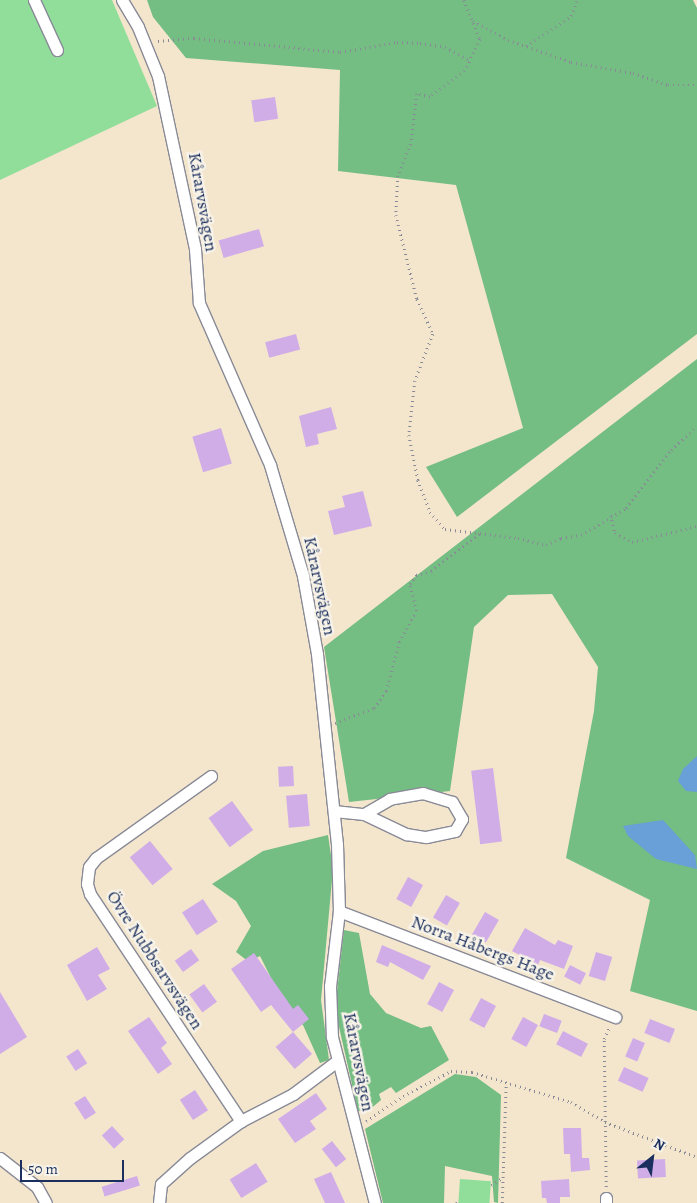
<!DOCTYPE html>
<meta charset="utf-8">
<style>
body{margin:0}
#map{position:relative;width:697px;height:1203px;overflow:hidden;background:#f4e5cd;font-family:Alegreya,serif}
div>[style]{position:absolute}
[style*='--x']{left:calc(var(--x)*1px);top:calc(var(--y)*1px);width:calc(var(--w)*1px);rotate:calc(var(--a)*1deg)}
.green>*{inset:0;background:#91de9b;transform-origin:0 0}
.forest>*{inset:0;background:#74bd83}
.water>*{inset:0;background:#68a0d7}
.building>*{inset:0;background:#d1ade8;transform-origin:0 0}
.path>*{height:2.5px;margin-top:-1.25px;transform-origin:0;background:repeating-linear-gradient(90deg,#888a96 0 1px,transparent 0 5px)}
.roads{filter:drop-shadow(1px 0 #888a96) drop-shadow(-1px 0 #888a96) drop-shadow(0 1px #888a96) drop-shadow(0 -1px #888a96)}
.street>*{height:11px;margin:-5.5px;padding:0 5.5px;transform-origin:5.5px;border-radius:5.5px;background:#fff}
span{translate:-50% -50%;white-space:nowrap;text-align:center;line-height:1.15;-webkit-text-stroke:5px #f7f3e8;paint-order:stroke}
.street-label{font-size:18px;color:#1b2f5e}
.north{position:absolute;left:627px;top:1133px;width:50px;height:50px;-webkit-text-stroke:4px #f7f3e8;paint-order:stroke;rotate:29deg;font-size:14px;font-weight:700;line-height:20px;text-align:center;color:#1b2f5e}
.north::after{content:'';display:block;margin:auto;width:18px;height:22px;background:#1b2f5e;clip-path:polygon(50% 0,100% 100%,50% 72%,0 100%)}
.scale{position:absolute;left:20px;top:1160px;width:104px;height:22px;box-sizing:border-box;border:2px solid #1b2f5e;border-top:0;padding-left:6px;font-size:15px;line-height:18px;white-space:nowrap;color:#1b2f5e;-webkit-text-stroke:4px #f7f3e8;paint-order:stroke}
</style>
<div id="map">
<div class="green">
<i style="clip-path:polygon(0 0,112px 0,157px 106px,0 180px)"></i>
<i style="left:460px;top:1179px;width:31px;height:24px;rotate:4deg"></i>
</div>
<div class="forest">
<i style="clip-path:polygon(147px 0,693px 0,697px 8px,697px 334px,457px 517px,426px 467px,523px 428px,456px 185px,338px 171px,340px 70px,186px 58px,153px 17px)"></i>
<i style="clip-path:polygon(697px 359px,697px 1011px,630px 991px,650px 900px,566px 858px,594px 711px,598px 667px,552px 594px,508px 595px,474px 627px,450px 791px,349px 802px,324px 647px)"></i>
<i style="clip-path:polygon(328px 835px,333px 869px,321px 1000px,329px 1060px,320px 1063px,303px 1025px,288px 1012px,260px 956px,249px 962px,236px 952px,251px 926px,236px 901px,212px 884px,263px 851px)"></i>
<i style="clip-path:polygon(344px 930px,359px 933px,370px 994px,386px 1013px,421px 1028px,431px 1026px,449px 1060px,396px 1093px,391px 1087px,379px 1094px,381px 1100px,369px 1110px,358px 1111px,335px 1009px)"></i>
<i style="clip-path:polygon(455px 1074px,476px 1077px,501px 1095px,498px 1203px,494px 1202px,492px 1176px,445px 1166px,444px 1203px,383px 1203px,365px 1129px)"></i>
</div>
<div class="water">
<i style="clip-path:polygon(697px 756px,697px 792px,686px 791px,678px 781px,683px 769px)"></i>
<i style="clip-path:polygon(663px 820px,695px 855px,697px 869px,656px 859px,628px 836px,623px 826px)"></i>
</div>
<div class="building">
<i style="left:275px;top:97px;width:22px;height:24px;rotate:82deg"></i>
<i style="left:259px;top:229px;width:18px;height:42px;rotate:74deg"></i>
<i style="left:296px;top:334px;width:16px;height:32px;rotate:75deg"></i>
<i style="clip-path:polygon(331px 407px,337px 429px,317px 434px,319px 444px,306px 447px,299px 416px)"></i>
<i style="left:221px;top:428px;width:37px;height:30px;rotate:73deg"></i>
<i style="clip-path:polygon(363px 491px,372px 526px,334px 535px,328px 511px,345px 507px,342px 496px)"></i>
<i style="left:293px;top:766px;width:20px;height:15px;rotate:87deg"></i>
<i style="left:493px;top:768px;width:74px;height:22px;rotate:83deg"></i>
<i style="left:307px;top:794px;width:32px;height:21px;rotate:85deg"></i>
<i style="left:232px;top:801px;width:36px;height:29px;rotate:54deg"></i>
<i style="left:150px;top:841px;width:36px;height:26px;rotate:51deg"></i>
<i style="left:408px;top:877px;width:17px;height:25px;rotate:28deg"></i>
<i style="left:446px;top:895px;width:16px;height:26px;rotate:30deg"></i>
<i style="left:203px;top:899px;width:27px;height:25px;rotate:57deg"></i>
<i style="left:485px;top:912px;width:16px;height:26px;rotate:30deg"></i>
<i style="clip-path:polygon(525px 928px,555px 945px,558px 940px,573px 946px,564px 969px,540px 960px,538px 965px,512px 951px)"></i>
<i style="clip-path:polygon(382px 945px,431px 966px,423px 980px,390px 962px,388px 967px,376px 962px)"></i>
<i style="clip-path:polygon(97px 947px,110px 969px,98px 975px,107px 989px,87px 1001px,67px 965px)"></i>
<i style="left:191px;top:949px;width:14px;height:20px;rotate:54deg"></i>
<i style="left:596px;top:952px;width:17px;height:25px;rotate:17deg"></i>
<i style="clip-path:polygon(254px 953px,293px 1009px,298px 1005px,309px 1019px,293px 1032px,271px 1005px,261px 1012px,231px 969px)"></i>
<i style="left:570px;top:965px;width:18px;height:13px;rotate:27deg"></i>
<i style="left:439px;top:982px;width:17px;height:25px;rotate:28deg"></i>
<i style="left:204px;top:984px;width:22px;height:18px;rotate:54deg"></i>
<i style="clip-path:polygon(0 992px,27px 1037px,0 1054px)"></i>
<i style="left:481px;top:998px;width:17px;height:25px;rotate:28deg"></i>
<i style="left:544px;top:1014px;width:19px;height:13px;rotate:21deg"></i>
<i style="clip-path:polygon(149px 1017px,167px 1043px,161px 1048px,172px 1064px,158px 1074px,128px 1031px)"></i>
<i style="left:523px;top:1017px;width:17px;height:25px;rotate:28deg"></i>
<i style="left:650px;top:1019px;width:27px;height:15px;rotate:22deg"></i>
<i style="left:563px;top:1031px;width:28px;height:15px;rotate:27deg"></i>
<i style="left:293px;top:1032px;width:29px;height:23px;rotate:49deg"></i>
<i style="left:633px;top:1038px;width:13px;height:20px;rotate:23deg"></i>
<i style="left:78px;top:1049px;width:17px;height:14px;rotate:57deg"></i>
<i style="left:624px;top:1067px;width:27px;height:15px;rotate:24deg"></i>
<i style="left:195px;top:1090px;width:24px;height:18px;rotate:57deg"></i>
<i style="clip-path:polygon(316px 1093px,327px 1109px,310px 1121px,316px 1129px,295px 1143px,278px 1119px)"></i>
<i style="left:85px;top:1096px;width:20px;height:13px;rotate:57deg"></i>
<i style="left:112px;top:1126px;width:18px;height:14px;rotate:47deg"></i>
<i style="clip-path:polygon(563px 1128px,581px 1128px,582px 1158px,589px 1158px,590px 1170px,571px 1172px,570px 1154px,564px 1154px)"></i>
<i style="left:332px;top:1141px;width:23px;height:13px;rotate:52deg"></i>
<i style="left:665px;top:1159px;width:18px;height:28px;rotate:87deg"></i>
<i style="left:256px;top:1163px;width:22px;height:31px;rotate:58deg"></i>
<i style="clip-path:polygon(331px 1172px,345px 1203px,325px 1203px,314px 1179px)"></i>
<i style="left:137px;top:1176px;width:10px;height:37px;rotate:73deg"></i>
<i style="clip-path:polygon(569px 1179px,570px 1197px,560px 1197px,560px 1203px,547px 1203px,546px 1198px,542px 1198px,541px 1181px)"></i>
</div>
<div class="path">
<i style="--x:464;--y:0;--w:42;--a:67.7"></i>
<i style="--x:480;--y:39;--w:35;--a:115"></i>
<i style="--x:465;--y:71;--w:44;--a:143.4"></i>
<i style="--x:430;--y:97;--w:13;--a:-167"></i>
<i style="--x:417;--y:94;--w:50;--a:96.8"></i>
<i style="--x:411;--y:144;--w:35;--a:112"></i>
<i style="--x:398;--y:176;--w:39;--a:93"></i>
<i style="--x:396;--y:215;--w:87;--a:76"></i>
<i style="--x:417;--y:299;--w:38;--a:65"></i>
<i style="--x:433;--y:334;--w:50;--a:111"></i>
<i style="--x:415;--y:381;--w:54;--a:96.3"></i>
<i style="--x:409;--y:435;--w:46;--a:78.7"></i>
<i style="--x:418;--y:480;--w:34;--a:69"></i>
<i style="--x:430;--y:512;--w:23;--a:49"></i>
<i style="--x:445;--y:529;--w:74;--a:7"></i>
<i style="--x:518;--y:538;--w:29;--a:14"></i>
<i style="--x:546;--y:545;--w:17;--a:-25"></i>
<i style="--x:561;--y:538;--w:20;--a:-9"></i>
<i style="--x:581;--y:535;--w:52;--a:-31"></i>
<i style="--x:626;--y:508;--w:73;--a:-52.2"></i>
<i style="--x:671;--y:450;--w:35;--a:-43"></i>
<i style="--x:473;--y:21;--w:40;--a:28"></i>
<i style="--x:508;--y:40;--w:67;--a:19.2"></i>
<i style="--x:571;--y:62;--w:63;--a:10.1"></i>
<i style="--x:633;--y:73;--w:37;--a:19"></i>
<i style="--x:668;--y:85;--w:29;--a:0"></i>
<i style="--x:158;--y:41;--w:36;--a:-5"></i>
<i style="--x:194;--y:38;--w:147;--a:5.5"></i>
<i style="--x:340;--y:52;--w:58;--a:-10"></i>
<i style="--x:397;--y:42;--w:23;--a:2"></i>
<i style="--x:420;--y:43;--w:25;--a:9"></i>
<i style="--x:445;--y:47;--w:27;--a:28"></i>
<i style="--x:526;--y:46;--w:54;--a:-33.7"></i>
<i style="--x:571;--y:16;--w:17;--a:-69"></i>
<i style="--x:611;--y:515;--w:18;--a:77"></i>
<i style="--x:615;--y:533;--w:19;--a:28"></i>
<i style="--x:632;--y:542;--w:67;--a:-13.8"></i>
<i style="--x:335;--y:723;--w:42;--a:-21"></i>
<i style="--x:374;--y:708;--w:21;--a:-55"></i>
<i style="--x:386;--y:691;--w:51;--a:-75.1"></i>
<i style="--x:399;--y:642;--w:35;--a:-61"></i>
<i style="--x:416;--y:611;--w:28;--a:-103"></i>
<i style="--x:410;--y:584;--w:11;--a:-56"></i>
<i style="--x:416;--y:575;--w:16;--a:-15"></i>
<i style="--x:431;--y:571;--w:61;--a:-37.6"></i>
<i style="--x:366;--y:1121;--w:45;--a:-34"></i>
<i style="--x:403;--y:1096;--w:54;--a:-27.5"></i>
<i style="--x:451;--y:1071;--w:21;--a:3"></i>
<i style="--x:472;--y:1072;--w:103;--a:16.9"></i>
<i style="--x:571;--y:1102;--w:39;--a:30"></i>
<i style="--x:605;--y:1122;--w:98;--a:20.8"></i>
<i style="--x:491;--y:1185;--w:13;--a:-32"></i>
<i style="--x:606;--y:1187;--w:148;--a:-90.8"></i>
<i style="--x:604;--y:1039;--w:12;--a:-66"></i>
<i style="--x:456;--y:1203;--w:4;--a:-34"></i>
<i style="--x:502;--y:1203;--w:120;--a:-88.1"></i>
</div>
<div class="roads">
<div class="street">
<i style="--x:34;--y:0;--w:55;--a:65.3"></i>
<i style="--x:122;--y:0;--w:31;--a:59"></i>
<i style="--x:138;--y:27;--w:53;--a:67.8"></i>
<i style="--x:158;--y:76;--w:177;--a:77.9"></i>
<i style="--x:195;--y:249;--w:54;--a:85.8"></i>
<i style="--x:199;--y:303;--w:177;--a:66.3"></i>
<i style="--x:270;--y:465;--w:116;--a:73.4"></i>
<i style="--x:303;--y:576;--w:79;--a:79.8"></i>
<i style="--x:317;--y:654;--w:191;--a:84"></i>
<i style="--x:337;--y:844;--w:67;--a:88.3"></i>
<i style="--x:339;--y:911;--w:76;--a:96.8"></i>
<i style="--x:330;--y:986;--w:51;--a:87.8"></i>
<i style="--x:332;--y:1037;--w:171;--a:75.5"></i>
<i style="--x:211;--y:776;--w:141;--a:144.5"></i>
<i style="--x:96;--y:858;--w:11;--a:128"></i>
<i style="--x:89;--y:867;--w:17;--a:97"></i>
<i style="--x:87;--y:884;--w:10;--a:73"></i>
<i style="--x:90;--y:894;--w:273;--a:56.4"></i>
<i style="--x:334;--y:811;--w:30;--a:6"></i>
<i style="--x:364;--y:814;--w:47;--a:25.5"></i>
<i style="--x:406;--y:834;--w:20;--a:9"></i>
<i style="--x:426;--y:837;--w:30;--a:-12"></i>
<i style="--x:455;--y:831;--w:14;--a:-60"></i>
<i style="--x:462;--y:819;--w:20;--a:-120"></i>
<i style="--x:452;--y:802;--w:30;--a:-163"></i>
<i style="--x:423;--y:793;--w:34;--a:170"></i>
<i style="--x:390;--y:799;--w:30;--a:150"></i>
<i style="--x:339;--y:911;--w:296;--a:21"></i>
<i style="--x:0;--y:1158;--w:47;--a:38.1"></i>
<i style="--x:37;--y:1187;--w:18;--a:61"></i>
<i style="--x:606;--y:1198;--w:5;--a:90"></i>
<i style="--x:159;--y:1203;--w:19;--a:-84"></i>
<i style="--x:161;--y:1184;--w:39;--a:-42"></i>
<i style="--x:190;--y:1158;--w:63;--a:-36"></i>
<i style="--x:241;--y:1121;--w:59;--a:-27.4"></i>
<i style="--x:293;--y:1094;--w:55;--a:-36.9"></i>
</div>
</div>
<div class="street-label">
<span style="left:203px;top:202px;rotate:80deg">Kårarvsvägen</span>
<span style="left:320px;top:586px;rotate:78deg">Kårarvsvägen</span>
<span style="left:483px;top:948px;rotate:21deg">Norra Håbergs Hage</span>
<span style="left:155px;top:960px;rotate:57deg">Övre Nubbsarvsvägen</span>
<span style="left:359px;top:1062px;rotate:79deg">Kårarvsvägen</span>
</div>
<div class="north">N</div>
<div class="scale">50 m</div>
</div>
